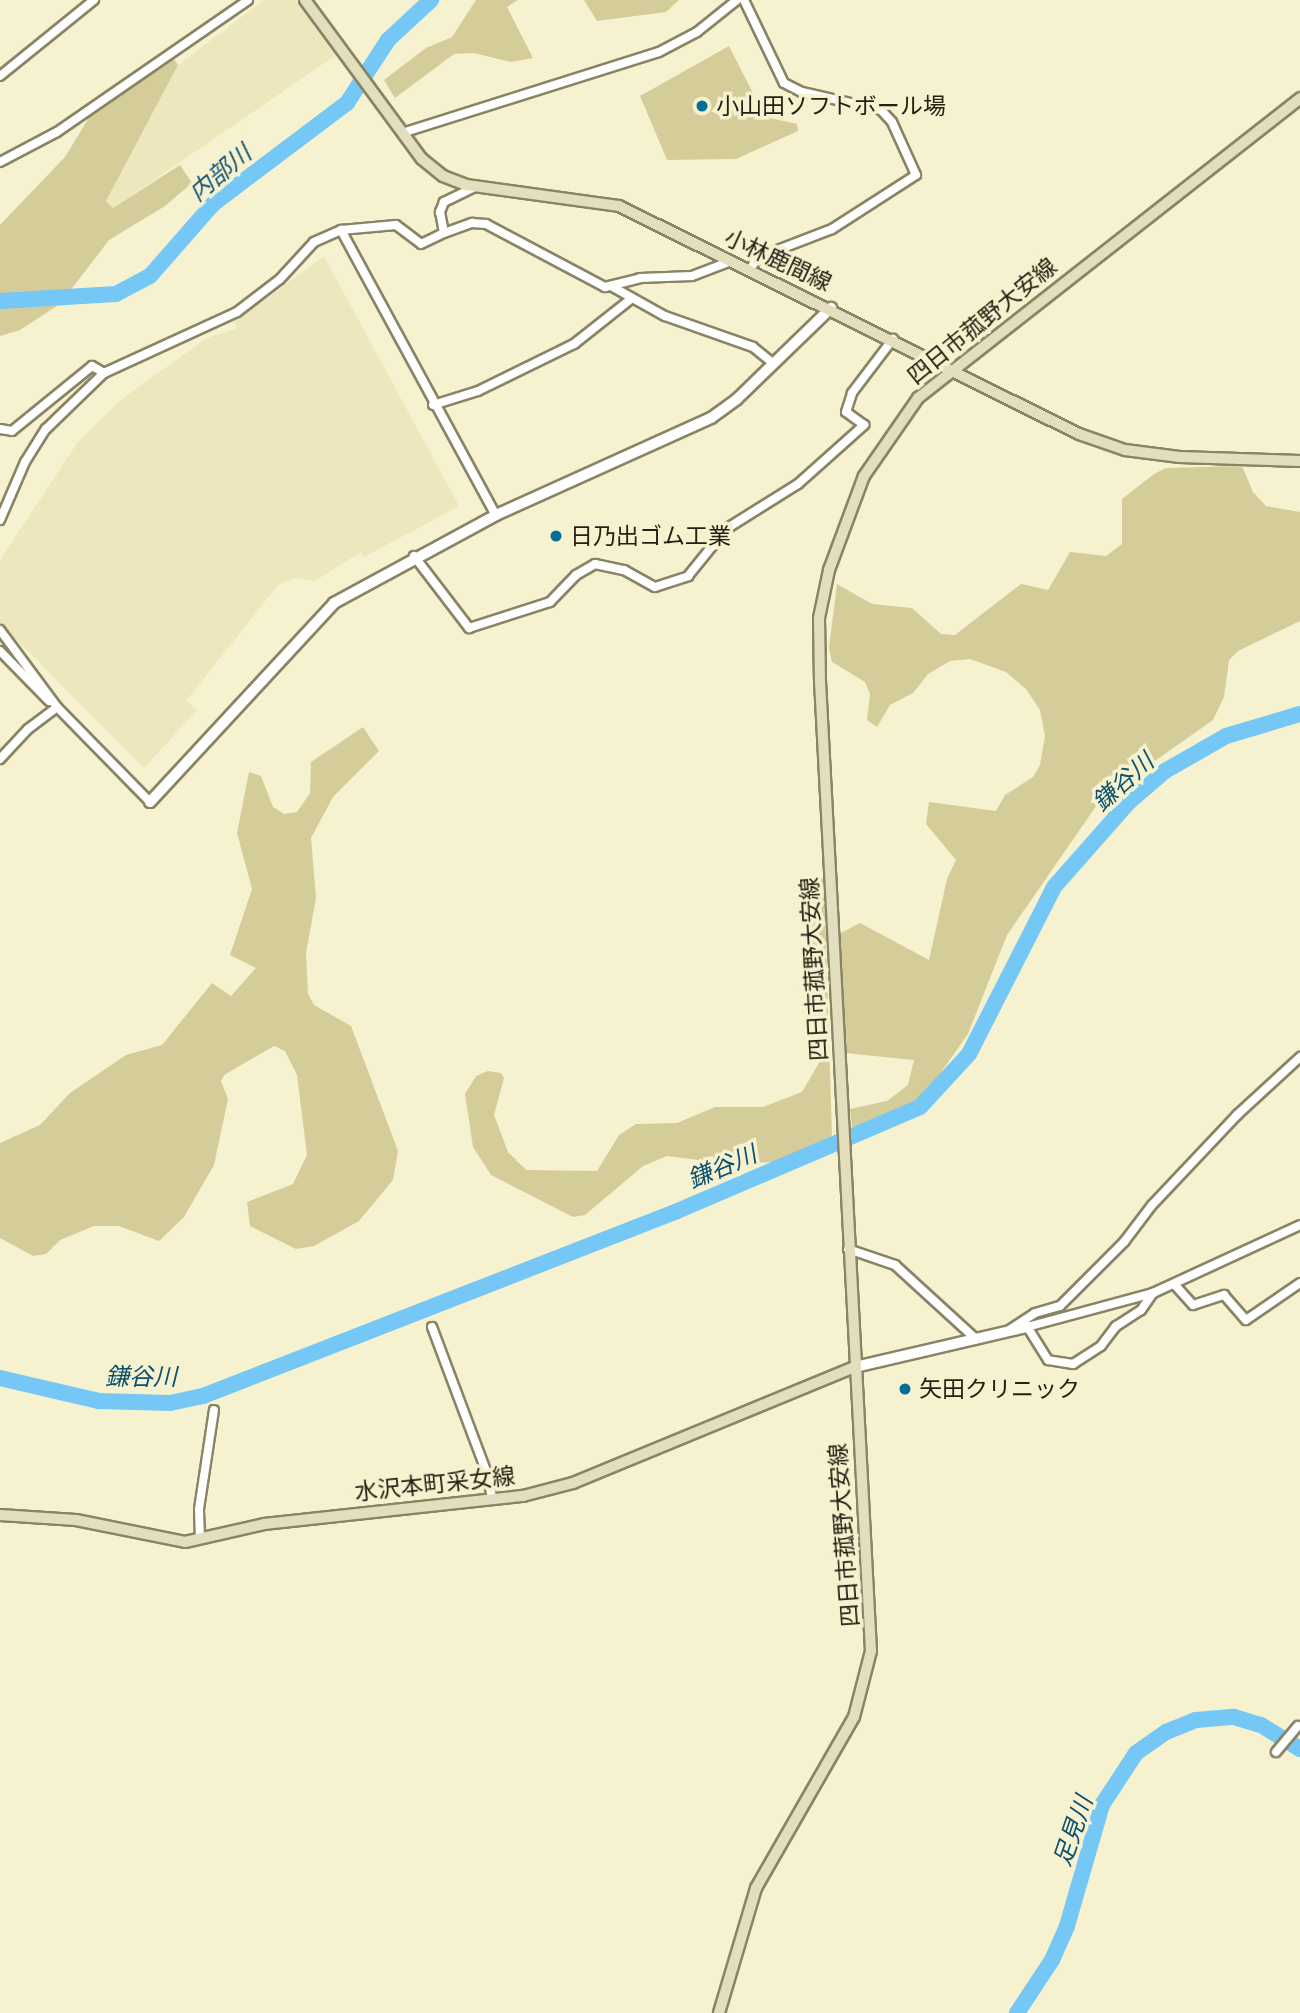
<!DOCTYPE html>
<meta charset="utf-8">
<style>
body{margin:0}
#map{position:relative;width:1300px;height:2013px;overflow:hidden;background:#f6f2d0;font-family:Cabin,"Noto Sans JP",sans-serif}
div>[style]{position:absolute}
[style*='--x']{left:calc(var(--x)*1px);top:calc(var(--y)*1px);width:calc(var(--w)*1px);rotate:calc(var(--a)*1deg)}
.built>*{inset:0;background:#ede7be}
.green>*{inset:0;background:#d4cc99}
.river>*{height:16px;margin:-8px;padding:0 8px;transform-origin:8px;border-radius:8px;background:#75c7f6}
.roads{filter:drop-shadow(2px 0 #898465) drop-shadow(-2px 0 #898465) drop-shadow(0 2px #898465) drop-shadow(0 -2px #898465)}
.minor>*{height:8px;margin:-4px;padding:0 4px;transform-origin:4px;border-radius:4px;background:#fff}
.tertiary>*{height:10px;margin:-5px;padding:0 5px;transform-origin:5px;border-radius:5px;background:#fff}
.secondary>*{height:10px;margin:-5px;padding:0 5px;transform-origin:5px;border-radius:5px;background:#e3debe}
.dots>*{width:19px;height:19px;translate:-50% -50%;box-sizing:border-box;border:4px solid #f6f2d0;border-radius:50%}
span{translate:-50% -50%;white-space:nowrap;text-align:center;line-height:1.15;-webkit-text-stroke:7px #f6f2d0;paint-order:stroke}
.poi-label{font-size:23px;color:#232114}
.left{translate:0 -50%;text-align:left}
.street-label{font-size:23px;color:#232114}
.water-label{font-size:24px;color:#0d506f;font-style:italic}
</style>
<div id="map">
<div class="built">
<i style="clip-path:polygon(264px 0,297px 0,336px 55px,113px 208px,106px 201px,178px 65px)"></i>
<i style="clip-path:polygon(324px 256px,459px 506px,364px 557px,361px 552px,315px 581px,295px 578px,278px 585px,186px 701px,197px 710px,144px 768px,0 623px,0 560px,78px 442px,123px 398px,207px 338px,237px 328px,234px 322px)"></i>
</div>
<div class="green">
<i style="clip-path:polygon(476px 0,518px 0,507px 7px,533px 58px,511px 62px,473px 53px,454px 54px,395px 98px,384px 80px,426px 48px,452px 37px)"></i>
<i style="clip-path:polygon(584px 0,679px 0,666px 12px,597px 21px)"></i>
<i style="clip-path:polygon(729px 46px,765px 117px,797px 124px,798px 131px,736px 159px,667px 160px,640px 96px)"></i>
<i style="clip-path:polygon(174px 59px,178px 65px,106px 201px,113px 208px,180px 165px,192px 183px,165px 206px,109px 240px,60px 304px,20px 330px,0 336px,0 225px,65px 157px,90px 116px)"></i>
<i style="clip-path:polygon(1242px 466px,1253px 492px,1266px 506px,1300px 512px,1300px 621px,1238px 651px,1229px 660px,1224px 697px,1213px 720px,1101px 799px,1007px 935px,968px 1034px,923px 1098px,883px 1120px,852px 1127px,850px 1109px,887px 1101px,908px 1085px,914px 1060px,845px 1053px,839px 934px,860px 923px,929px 960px,947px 879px,956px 860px,926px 824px,929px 802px,996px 811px,1005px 795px,1033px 777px,1040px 765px,1045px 736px,1040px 710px,1026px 689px,1006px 672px,970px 659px,950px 661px,928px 674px,913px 693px,890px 705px,877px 727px,867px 720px,870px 694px,865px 682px,832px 662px,829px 648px,837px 584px,872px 604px,912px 608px,941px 634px,955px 635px,1021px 584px,1048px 590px,1070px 552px,1106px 556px,1122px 544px,1122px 499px,1154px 474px,1166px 468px)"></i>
<i style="clip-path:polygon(363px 727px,379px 751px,333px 797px,311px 838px,316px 898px,306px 953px,308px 994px,314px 1005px,351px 1026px,398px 1151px,393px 1180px,359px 1221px,314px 1246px,296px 1249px,250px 1226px,247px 1202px,293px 1184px,307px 1155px,297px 1075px,285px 1051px,274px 1046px,224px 1075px,221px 1081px,228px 1099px,214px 1165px,184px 1217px,159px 1241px,119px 1226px,94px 1226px,60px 1240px,46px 1254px,33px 1256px,0 1238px,0 1143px,40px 1125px,70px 1093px,126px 1055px,162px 1045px,212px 983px,231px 996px,256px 968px,230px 955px,252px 889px,237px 833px,249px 772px,261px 776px,273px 807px,284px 814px,297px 812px,310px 793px,311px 762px)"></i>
<i style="clip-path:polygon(811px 878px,824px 878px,832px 1136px,794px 1161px,730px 1164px,667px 1156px,643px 1166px,585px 1215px,573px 1217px,491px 1175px,473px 1147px,465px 1094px,476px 1076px,488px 1071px,501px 1073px,504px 1078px,494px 1115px,508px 1152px,526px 1170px,597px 1171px,619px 1135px,636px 1124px,677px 1123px,715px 1107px,763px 1107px,802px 1092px,819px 1063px,812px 1017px)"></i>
</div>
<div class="river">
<i style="--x:0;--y:301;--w:116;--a:-3.5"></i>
<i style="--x:116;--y:294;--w:38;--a:-28"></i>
<i style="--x:150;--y:276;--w:96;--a:-48.8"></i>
<i style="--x:213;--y:204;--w:168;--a:-37"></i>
<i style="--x:347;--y:103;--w:75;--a:-56.9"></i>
<i style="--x:388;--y:40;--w:59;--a:-42.9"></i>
<i style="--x:0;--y:1378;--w:102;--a:13.1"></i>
<i style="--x:99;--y:1401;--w:71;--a:1.6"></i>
<i style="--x:170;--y:1403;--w:34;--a:-12"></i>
<i style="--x:203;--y:1396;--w:507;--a:-21.3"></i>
<i style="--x:675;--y:1212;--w:267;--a:-23.2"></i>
<i style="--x:920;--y:1107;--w:72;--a:-47.2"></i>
<i style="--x:969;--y:1054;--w:187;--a:-63"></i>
<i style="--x:1054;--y:887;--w:113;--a:-48.6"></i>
<i style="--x:1129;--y:802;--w:48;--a:-40.7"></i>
<i style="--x:1165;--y:771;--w:70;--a:-29.8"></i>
<i style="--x:1226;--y:736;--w:77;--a:-16.6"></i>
<i style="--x:1017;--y:2013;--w:64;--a:-56.6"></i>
<i style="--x:1052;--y:1960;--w:37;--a:-66"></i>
<i style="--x:1067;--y:1926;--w:126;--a:-73.9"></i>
<i style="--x:1102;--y:1805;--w:62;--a:-56.8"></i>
<i style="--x:1136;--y:1753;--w:37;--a:-35"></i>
<i style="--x:1166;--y:1732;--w:32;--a:-22"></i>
<i style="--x:1196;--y:1720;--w:38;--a:-5"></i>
<i style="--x:1234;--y:1717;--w:28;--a:17"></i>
<i style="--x:1261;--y:1725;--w:46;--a:31.6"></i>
</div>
<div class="roads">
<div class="minor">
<i style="--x:744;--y:0;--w:92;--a:64.3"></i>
<i style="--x:784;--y:83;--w:20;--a:27"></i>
<i style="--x:802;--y:92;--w:81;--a:12.8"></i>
<i style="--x:881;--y:110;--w:16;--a:47"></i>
<i style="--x:892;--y:122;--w:58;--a:65.6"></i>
<i style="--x:916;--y:175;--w:100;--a:147.3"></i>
<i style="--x:832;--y:229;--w:80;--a:158.9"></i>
<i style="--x:757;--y:258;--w:14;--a:120"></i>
<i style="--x:0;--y:76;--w:121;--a:-39"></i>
<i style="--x:402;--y:133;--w:269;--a:-17.5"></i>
<i style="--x:659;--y:52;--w:43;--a:-27.8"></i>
<i style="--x:697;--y:32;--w:51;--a:-38.7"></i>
<i style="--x:0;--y:162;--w:64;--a:-27.8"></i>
<i style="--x:57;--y:132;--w:232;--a:-34.6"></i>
<i style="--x:477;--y:186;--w:37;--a:154"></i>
<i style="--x:444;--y:202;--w:11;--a:112"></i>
<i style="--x:440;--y:212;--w:21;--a:79"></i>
<i style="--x:444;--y:233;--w:30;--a:-20"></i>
<i style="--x:472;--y:223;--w:14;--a:4"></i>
<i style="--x:486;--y:224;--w:135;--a:27.9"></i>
<i style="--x:605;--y:287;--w:36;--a:-14"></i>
<i style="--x:640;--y:278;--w:52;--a:-2.2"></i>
<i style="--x:692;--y:276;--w:42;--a:-21"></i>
<i style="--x:341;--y:230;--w:55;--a:-5.2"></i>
<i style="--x:396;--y:225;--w:31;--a:37"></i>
<i style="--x:421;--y:244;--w:25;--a:-26"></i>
<i style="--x:611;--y:286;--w:62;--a:29.1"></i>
<i style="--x:665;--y:316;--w:93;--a:19.4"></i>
<i style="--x:753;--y:347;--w:27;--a:39"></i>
<i style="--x:433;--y:405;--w:47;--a:-17.3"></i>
<i style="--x:478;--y:391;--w:107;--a:-26.1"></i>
<i style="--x:574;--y:344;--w:74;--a:-38.4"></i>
<i style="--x:0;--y:429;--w:12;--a:9"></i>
<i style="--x:12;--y:431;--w:103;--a:-39.1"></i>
<i style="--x:92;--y:366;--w:14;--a:30"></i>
<i style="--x:0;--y:520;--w:63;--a:-66.7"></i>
<i style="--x:25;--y:462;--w:39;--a:-58"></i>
<i style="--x:46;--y:429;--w:81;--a:-44"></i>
<i style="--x:104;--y:373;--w:146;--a:-24.6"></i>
<i style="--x:237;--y:312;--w:54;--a:-37.5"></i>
<i style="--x:280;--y:279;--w:50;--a:-47.4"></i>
<i style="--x:314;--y:242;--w:30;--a:-24"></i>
<i style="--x:341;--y:230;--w:324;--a:61.5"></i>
<i style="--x:414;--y:556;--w:91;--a:52.6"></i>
<i style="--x:469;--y:628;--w:85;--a:-17.8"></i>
<i style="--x:550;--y:602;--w:37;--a:-46"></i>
<i style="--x:576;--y:575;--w:22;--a:-30"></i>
<i style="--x:595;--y:564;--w:30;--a:12"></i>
<i style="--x:624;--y:570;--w:35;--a:29"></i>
<i style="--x:655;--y:587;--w:35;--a:-18"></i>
<i style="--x:688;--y:576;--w:60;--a:-51"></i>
<i style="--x:726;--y:529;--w:85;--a:-32"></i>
<i style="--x:798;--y:484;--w:89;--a:-41.8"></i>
<i style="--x:864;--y:425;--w:22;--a:-144"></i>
<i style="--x:846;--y:412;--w:20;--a:-72"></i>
<i style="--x:852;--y:393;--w:68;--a:-52.8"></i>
<i style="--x:0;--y:630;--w:96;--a:53.5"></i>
<i style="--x:57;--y:707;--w:133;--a:45.6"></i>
<i style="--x:0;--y:651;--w:70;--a:45.6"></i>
<i style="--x:0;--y:759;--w:41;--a:-47"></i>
<i style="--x:28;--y:729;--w:36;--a:-37"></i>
<i style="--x:848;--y:1249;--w:50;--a:18.8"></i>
<i style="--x:895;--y:1265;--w:110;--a:42.4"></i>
<i style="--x:1175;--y:1285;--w:27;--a:48"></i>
<i style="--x:1193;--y:1305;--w:33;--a:-18"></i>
<i style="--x:1224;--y:1295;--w:33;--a:49"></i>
<i style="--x:1246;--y:1320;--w:65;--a:-34.4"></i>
<i style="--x:1153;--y:1293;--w:21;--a:125"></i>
<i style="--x:1141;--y:1310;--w:30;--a:147"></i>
<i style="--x:1116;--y:1326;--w:25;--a:127"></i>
<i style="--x:1101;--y:1346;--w:33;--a:147"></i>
<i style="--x:1073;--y:1364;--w:25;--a:-171"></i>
<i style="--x:1048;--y:1360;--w:39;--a:-122"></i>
<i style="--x:1027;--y:1327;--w:131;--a:-15.1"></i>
<i style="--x:1153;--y:1293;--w:162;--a:-24.8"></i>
<i style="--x:432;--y:1327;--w:154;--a:69.4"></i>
<i style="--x:486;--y:1471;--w:28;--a:77"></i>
<i style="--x:1009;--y:1330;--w:31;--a:-33"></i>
<i style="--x:1035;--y:1313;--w:26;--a:-16"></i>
<i style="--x:1060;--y:1306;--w:91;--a:-45"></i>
<i style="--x:1124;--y:1242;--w:46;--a:-52.9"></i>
<i style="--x:1152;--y:1205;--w:124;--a:-46.6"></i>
<i style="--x:1237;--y:1115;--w:86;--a:-42.6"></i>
<i style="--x:200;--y:1539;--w:30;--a:-92"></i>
<i style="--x:199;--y:1509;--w:100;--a:-81.4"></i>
<i style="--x:1276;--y:1752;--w:34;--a:-50"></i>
</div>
<div class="tertiary">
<i style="--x:150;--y:802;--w:271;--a:-47.2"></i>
<i style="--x:334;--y:603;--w:184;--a:-28.5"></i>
<i style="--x:496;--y:515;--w:236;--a:-24.3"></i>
<i style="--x:711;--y:418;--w:32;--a:-36"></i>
<i style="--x:737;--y:399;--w:131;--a:-44.1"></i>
<i style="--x:855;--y:1367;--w:177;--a:-13.1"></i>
</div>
<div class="secondary">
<i style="--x:305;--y:0;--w:197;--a:53.7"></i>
<i style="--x:422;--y:159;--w:27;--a:39"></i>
<i style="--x:443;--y:176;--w:25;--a:21"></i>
<i style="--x:466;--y:185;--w:154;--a:7.8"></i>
<i style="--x:619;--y:206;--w:513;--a:26.37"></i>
<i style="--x:1079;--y:434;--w:49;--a:19.2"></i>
<i style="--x:1125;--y:450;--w:55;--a:7.3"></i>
<i style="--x:1180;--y:457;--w:120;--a:1.9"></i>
<i style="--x:0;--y:1515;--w:76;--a:3.8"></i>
<i style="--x:76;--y:1520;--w:111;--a:11.4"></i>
<i style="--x:185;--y:1542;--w:81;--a:-12.8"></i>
<i style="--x:264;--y:1524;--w:261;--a:-6.2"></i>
<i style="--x:523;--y:1496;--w:52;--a:-14.6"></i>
<i style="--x:573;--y:1483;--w:305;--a:-22.4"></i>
<i style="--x:719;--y:2013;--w:130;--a:-73.5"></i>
<i style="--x:756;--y:1888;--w:197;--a:-60.2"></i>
<i style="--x:854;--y:1717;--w:68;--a:-75.6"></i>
<i style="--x:871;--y:1651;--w:970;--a:-93.01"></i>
<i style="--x:820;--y:682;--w:64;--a:-90.9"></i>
<i style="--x:819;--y:618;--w:49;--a:-78.2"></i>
<i style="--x:829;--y:570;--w:100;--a:-69.6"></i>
<i style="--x:864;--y:476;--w:95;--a:-55.3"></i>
<i style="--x:918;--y:398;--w:486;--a:-38.1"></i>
</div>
</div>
<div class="dots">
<i style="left:702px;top:106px;background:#026f9b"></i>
<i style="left:556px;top:536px;background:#026f9b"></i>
<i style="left:905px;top:1389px;background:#026f9b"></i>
</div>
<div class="poi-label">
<span class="left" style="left:716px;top:106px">小山田ソフトボール場</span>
<span class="left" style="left:570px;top:536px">日乃出ゴム工業</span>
<span class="left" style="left:919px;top:1389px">矢田クリニック</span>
</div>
<div class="street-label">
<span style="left:778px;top:260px;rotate:25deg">小林鹿間線</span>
<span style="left:982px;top:321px;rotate:-39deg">四日市菰野大安線</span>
<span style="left:814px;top:969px;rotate:-93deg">四日市菰野大安線</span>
<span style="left:435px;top:1484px;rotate:-6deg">水沢本町采女線</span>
<span style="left:844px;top:1535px;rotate:-94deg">四日市菰野大安線</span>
</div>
<div class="water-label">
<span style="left:220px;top:173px;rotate:-40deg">内部川</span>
<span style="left:1123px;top:782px;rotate:-42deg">鎌谷川</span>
<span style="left:722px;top:1167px;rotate:-23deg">鎌谷川</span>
<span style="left:141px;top:1377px">鎌谷川</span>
<span style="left:1073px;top:1831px;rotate:-71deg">足見川</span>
</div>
</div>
